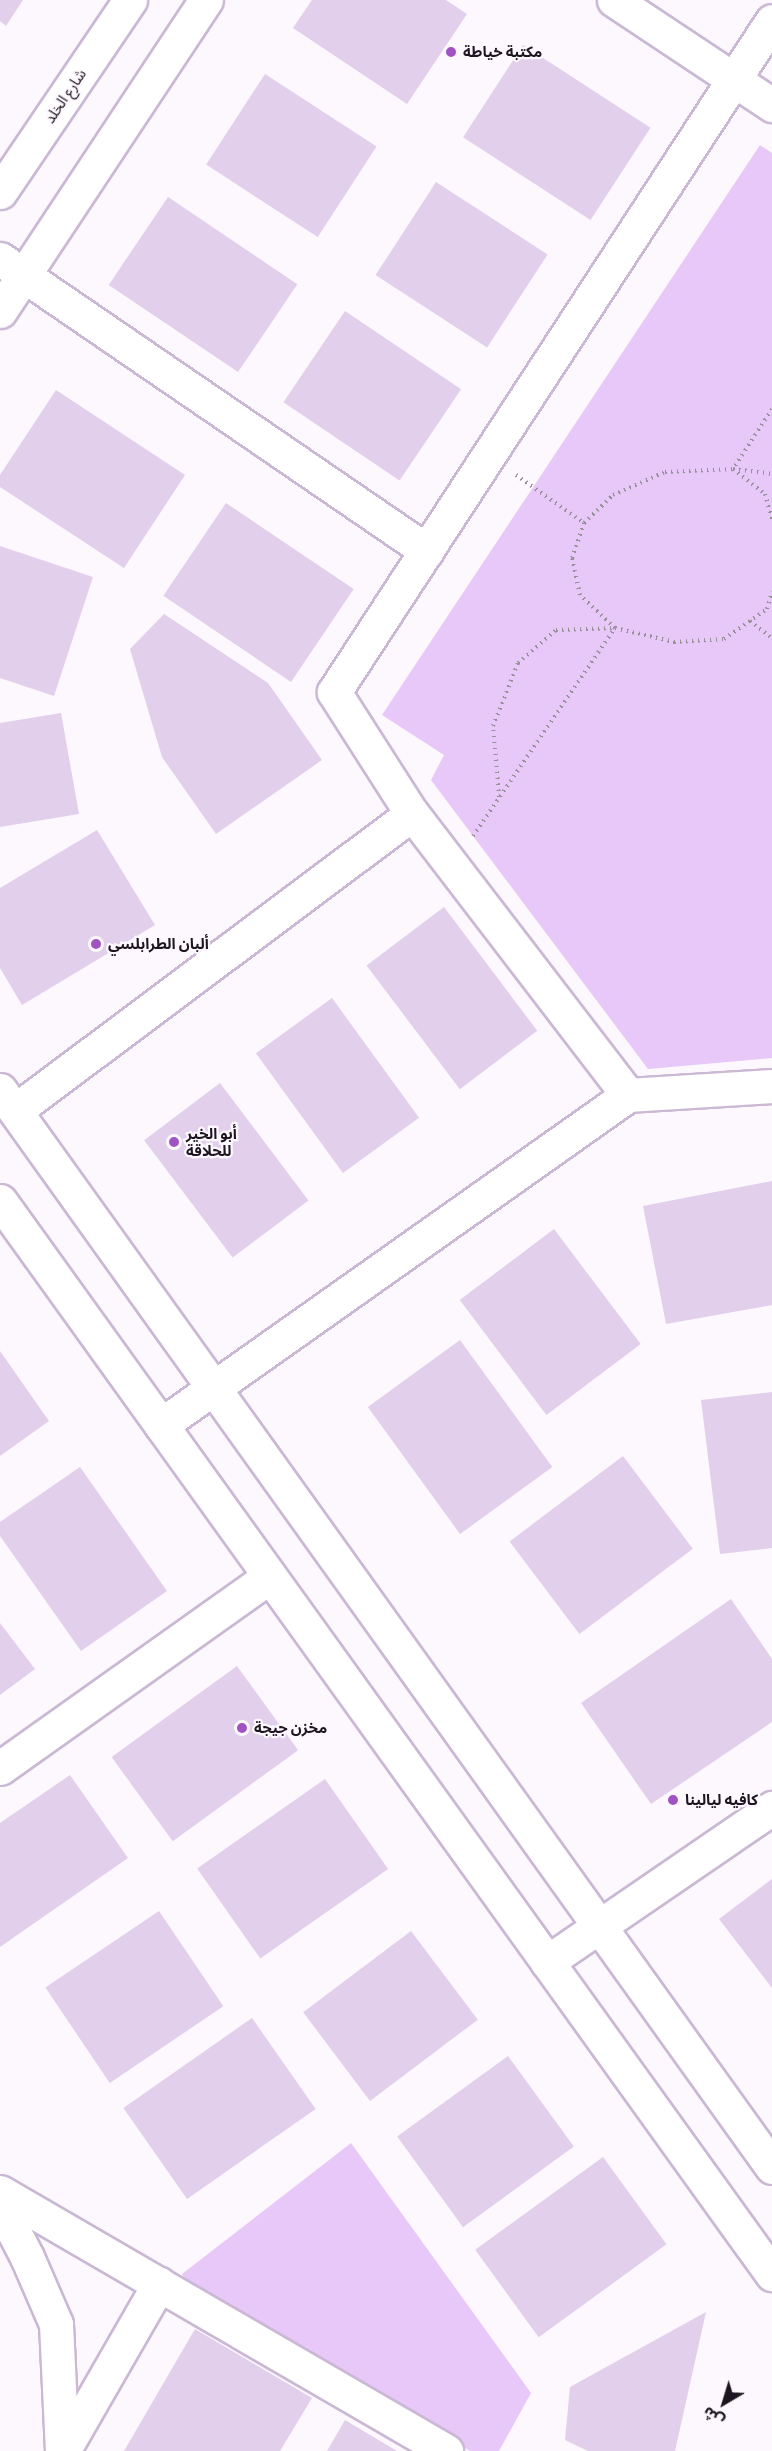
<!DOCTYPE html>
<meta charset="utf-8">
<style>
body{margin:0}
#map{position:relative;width:772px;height:2451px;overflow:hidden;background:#fcf8fe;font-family:Manrope,"Noto Sans Arabic",sans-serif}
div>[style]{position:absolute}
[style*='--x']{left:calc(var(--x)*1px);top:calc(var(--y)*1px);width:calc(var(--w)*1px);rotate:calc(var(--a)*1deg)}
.green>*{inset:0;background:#e8c7f9}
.building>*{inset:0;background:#e1cfeb;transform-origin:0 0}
.path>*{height:4px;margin-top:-2px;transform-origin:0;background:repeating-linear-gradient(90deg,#969199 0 1.5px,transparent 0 6px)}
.roads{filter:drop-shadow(2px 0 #cab8d4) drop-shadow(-2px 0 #cab8d4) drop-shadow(0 2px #cab8d4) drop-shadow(0 -2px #cab8d4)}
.minor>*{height:33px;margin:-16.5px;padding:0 16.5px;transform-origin:16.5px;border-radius:16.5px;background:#fff}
.dots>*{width:16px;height:16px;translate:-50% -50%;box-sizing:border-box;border:3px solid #fcf8fe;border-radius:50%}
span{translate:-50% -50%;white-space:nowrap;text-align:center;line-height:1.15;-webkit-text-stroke:4.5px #fcf8fe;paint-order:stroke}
.poi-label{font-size:15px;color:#1d1620;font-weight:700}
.left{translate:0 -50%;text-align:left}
.street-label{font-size:15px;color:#1d1620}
.north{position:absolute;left:694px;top:2373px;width:60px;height:60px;-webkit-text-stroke:4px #fcf8fe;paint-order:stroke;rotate:218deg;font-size:16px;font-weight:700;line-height:24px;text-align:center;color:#1d1620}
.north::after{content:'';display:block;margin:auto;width:21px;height:27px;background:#1d1620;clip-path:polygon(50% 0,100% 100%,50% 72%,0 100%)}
</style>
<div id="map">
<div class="green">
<i style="clip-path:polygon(760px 145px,772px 153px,772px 1058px,648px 1069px,431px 780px,444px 755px,382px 715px)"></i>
<i style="clip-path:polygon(351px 2143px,531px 2393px,499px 2451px,470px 2451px,190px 2292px,182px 2274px)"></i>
</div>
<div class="building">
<i style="clip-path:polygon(0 0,23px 0,6px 26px,0 21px)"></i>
<i style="clip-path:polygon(312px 0,446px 0,467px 14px,407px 104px,293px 28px)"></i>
<i style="left:523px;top:45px;width:152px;height:110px;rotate:33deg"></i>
<i style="left:265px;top:74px;width:133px;height:108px;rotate:33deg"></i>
<i style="left:436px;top:182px;width:133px;height:111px;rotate:33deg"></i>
<i style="left:168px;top:197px;width:156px;height:106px;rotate:34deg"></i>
<i style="left:345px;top:311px;width:140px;height:110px;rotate:34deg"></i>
<i style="clip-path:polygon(56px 390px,185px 475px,124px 568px,0 487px,0 475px)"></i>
<i style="left:226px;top:503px;width:154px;height:112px;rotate:34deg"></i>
<i style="clip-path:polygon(0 546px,93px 577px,54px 696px,0 678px)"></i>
<i style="clip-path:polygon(164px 614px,268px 683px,322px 760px,216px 834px,162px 757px,130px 649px)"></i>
<i style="clip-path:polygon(61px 713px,79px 814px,0 827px,0 723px)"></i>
<i style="clip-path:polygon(97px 830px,155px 925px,22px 1005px,0 968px,0 888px)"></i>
<i style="left:444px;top:907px;width:155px;height:97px;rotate:53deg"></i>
<i style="left:332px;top:998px;width:148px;height:94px;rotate:54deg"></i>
<i style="left:220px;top:1083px;width:147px;height:95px;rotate:53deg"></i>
<i style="clip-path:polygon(772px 1181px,772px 1305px,666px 1324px,643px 1206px)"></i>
<i style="left:554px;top:1229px;width:144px;height:118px;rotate:53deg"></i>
<i style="left:460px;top:1340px;width:157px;height:114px;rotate:54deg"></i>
<i style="clip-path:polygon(0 1351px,49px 1421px,0 1456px)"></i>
<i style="clip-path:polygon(772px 1392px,772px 1548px,720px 1554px,701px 1400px)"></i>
<i style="left:623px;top:1456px;width:116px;height:142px;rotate:53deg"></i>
<i style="clip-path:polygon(80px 1467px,167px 1591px,81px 1651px,0 1536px,0 1522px)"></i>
<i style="clip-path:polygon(731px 1599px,772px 1659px,772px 1722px,651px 1804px,581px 1703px)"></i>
<i style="clip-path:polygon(0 1623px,35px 1669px,0 1695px)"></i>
<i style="left:237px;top:1666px;width:104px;height:155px;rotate:54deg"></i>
<i style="clip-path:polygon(70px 1775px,128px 1858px,0 1947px,0 1823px)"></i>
<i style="left:325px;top:1779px;width:110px;height:156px;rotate:55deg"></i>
<i style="clip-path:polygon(772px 1879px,772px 1988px,719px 1919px)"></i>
<i style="left:159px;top:1911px;width:115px;height:137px;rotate:56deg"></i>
<i style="left:411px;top:1931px;width:111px;height:135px;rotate:53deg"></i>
<i style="left:252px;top:2018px;width:111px;height:157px;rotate:55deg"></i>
<i style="left:508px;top:2056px;width:112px;height:137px;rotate:54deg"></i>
<i style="left:603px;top:2157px;width:108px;height:158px;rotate:54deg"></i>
<i style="clip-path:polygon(706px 2312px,675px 2451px,588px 2451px,565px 2440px,570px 2387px)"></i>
<i style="clip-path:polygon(195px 2329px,312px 2398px,280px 2451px,124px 2451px)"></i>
<i style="clip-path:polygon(345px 2420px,397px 2451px,327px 2451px)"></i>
</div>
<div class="path">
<i style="--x:772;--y:409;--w:72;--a:123"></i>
<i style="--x:733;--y:469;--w:41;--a:38"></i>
<i style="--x:765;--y:494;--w:26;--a:74"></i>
<i style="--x:516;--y:475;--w:83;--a:35.2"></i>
<i style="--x:750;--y:621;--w:28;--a:38"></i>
<i style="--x:499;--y:797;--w:71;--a:-94.8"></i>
<i style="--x:493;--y:726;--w:68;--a:-68.4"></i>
<i style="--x:518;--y:663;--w:50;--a:-41"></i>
<i style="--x:556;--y:630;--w:59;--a:-1.9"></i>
<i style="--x:615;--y:628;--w:61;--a:13.3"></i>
<i style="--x:674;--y:642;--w:50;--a:-3.4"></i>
<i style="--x:724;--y:639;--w:52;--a:-34.9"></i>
<i style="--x:767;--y:609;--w:18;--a:-74"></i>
<i style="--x:473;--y:836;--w:252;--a:-55.7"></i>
<i style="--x:615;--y:628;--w:48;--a:-136.7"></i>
<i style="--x:580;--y:595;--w:38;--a:-102"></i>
<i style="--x:572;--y:558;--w:37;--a:-71"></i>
<i style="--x:584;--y:523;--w:40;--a:-44"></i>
<i style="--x:613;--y:495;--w:57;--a:-23.9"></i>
<i style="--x:665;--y:472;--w:68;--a:-2.5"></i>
<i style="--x:733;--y:469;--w:39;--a:7"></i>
</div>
<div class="roads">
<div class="minor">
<i style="--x:614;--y:0;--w:190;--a:33.6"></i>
<i style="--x:0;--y:192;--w:232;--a:-55.9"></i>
<i style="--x:0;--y:259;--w:517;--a:34.37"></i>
<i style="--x:0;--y:311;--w:373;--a:-56.5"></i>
<i style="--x:0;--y:1090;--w:1325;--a:54.37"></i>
<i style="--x:628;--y:1095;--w:354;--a:-127.5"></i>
<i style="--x:412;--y:814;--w:145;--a:-122.6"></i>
<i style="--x:334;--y:692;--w:801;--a:-56.87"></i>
<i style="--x:16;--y:1110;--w:494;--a:-36.8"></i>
<i style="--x:0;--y:1201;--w:1322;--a:54.27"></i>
<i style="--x:161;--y:1425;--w:572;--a:-35.25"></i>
<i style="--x:628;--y:1095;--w:144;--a:-3.6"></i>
<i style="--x:0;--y:1768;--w:331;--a:-35.4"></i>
<i style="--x:547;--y:1962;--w:273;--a:-34.4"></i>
<i style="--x:0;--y:2192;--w:516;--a:30.14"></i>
<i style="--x:0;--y:2205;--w:59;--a:62.6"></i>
<i style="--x:27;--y:2257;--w:73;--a:66.6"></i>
<i style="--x:56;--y:2324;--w:127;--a:87.3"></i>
<i style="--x:63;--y:2451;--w:193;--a:-60.1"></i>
</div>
</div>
<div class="dots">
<i style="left:451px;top:52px;background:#a153c4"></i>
<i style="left:96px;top:944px;background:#a153c4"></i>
<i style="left:174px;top:1142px;background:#a153c4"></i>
<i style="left:242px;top:1728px;background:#a153c4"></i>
<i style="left:673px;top:1800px;background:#a153c4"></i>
</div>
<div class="poi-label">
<span class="left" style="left:463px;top:52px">مكتبة خياطة</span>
<span class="left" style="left:108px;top:944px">ألبان الطرابلسي</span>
<span class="left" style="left:186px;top:1142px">أبو الخير<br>للحلاقة</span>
<span class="left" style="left:254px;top:1728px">مخزن جيجة</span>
<span class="left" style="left:685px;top:1800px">كافيه ليالينا</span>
</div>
<div class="street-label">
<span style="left:65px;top:96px;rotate:-56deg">شارع الخلد</span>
</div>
<div class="north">ش</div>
</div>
